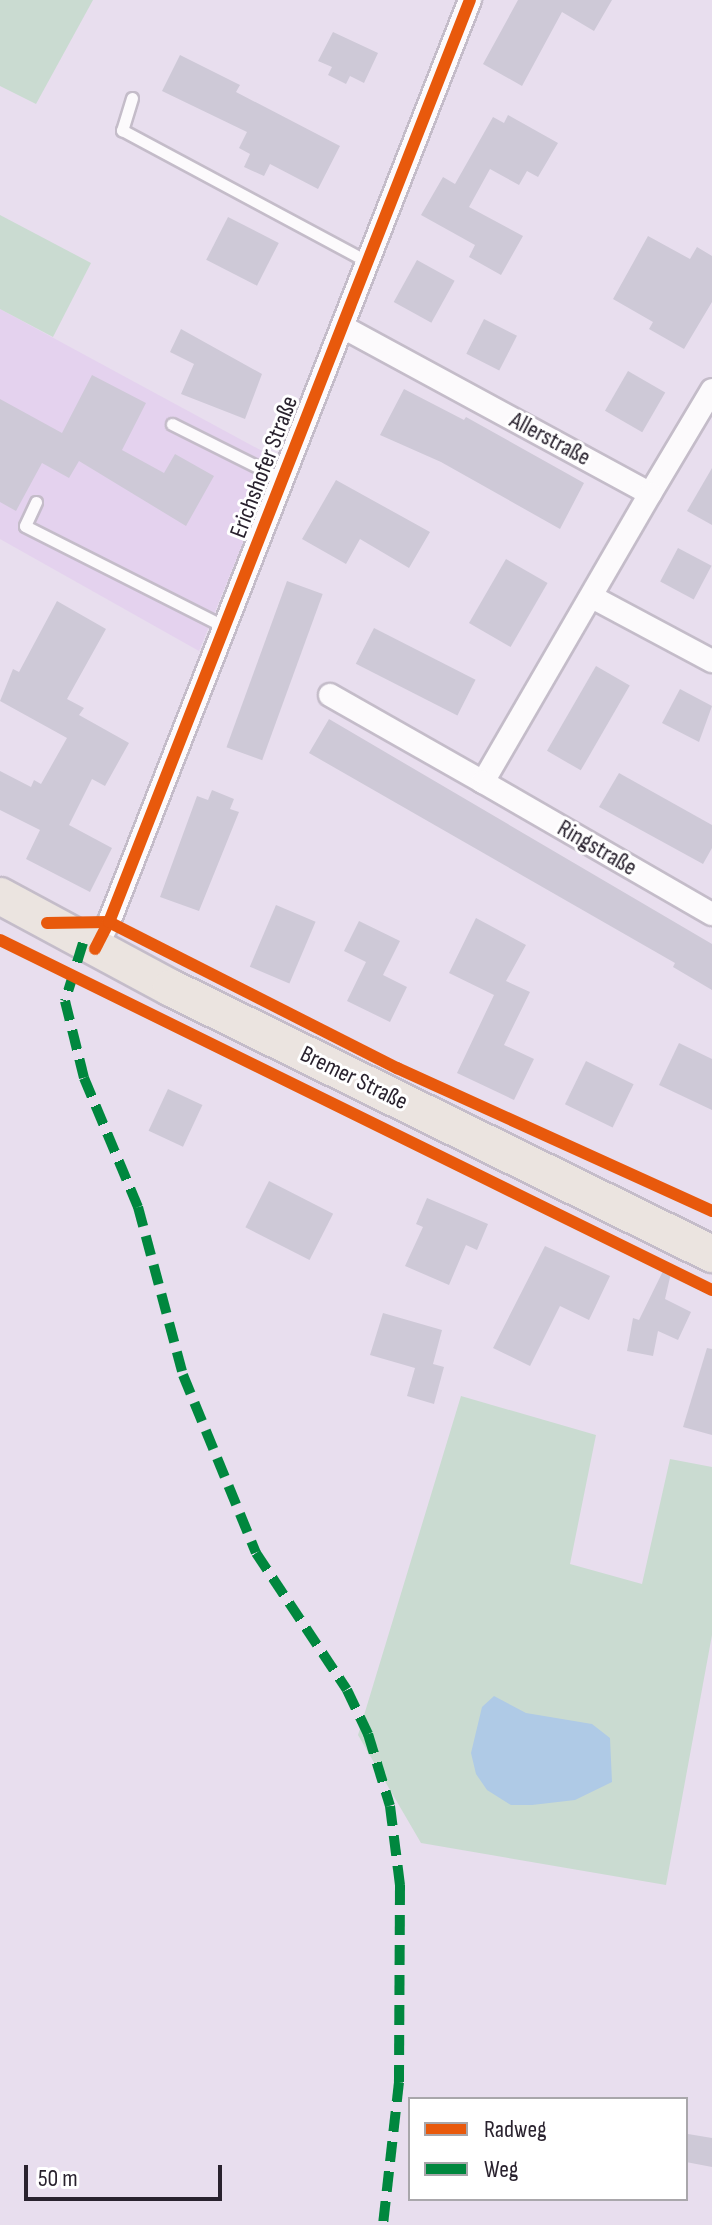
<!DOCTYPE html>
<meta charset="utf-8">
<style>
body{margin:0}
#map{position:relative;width:712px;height:2225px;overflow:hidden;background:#e8deee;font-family:"Sofia Sans Condensed",sans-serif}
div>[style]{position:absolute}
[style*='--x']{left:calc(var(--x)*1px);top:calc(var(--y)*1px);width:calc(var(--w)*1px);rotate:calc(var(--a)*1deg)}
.built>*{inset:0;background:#e4d2ee}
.green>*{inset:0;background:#cadbd1}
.water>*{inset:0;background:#afcae6}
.building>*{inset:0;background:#cec9d7;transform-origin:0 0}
.roads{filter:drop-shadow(2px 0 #c4bcc9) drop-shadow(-2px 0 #c4bcc9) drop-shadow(0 2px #c4bcc9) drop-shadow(0 -2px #c4bcc9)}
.service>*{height:11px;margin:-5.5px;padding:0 5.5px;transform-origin:5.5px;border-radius:5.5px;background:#fcfafc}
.minor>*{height:22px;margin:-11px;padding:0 11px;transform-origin:11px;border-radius:11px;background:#fcfafc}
.primary>*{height:36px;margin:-18px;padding:0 18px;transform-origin:18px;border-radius:18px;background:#ebe4e0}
.quiet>*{height:10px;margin-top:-5px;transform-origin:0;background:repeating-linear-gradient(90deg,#00873e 0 20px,transparent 0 30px)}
.cycleway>*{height:12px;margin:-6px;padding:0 6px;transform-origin:6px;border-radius:6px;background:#e8590c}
span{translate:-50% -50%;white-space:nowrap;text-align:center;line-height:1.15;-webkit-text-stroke:6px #fff;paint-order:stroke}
.street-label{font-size:24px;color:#29222e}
.legend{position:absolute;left:408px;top:2097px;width:280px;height:104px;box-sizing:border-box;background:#fff;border:2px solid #a9a7ab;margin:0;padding:10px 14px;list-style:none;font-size:24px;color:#29222e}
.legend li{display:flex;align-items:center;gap:16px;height:40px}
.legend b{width:40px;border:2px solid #a9a7ab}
.scale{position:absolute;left:24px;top:2165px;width:198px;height:36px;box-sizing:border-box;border:4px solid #29222e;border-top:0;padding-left:10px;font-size:24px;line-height:28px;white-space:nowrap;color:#29222e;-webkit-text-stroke:6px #fff;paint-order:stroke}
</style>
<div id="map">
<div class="built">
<i style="clip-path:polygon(0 309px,277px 459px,199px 651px,0 539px)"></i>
</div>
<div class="green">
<i style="clip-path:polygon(0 0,93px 0,36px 104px,0 86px)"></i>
<i style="clip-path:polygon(0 215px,91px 263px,53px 337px,0 309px)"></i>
<i style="clip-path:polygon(461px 1396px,596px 1435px,570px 1564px,642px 1584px,670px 1459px,712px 1467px,712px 1635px,666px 1885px,421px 1843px,358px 1735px)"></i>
</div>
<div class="water">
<i style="clip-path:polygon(494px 1696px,526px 1713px,592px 1724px,610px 1738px,612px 1782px,575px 1800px,532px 1805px,511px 1805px,487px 1790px,476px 1774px,471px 1753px,482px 1707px)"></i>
</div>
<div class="building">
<i style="clip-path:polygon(518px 0,612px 0,594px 31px,562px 12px,522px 86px,483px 64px)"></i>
<i style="clip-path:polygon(333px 32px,378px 53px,364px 83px,350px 76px,346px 84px,328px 75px,332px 67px,318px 61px)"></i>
<i style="clip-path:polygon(180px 55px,240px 85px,236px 92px,340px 146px,318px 189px,270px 164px,264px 176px,244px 167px,250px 154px,239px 148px,247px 132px,162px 91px)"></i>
<i style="clip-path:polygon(508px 115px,558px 143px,538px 177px,527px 171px,519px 185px,490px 169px,469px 207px,523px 236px,501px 275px,469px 257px,475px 245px,421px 215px,443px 177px,455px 184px,493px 117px,504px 123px)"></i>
<i style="left:228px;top:217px;width:57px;height:48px;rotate:27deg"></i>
<i style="clip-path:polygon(648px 236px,690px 259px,697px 247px,712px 256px,712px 302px,684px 349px,649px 329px,653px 322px,613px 299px)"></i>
<i style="left:417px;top:260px;width:43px;height:48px;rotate:29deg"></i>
<i style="left:484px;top:319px;width:37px;height:39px;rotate:27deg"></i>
<i style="clip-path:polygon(181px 329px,262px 374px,245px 419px,181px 394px,194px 364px,170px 352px)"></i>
<i style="left:628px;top:371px;width:43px;height:46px;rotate:30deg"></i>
<i style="clip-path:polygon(92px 375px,146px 403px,122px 450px,164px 473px,175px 454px,214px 476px,186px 526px,79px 461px,69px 478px,42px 463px,16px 511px,0 502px,0 399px,62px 433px)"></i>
<i style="clip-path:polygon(404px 389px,464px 420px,466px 417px,584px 483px,560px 529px,441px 462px,380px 435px)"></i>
<i style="clip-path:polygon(712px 468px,712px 525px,687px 511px)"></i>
<i style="clip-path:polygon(336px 480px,430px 532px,409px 568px,360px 539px,346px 564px,302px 539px)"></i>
<i style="left:678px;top:548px;width:38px;height:38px;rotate:28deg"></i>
<i style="left:506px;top:559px;width:48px;height:74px;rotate:30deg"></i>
<i style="left:287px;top:581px;width:38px;height:177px;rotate:20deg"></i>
<i style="clip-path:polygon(57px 601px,106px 629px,67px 699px,84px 708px,79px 715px,129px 743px,105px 786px,92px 779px,69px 825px,112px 848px,90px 892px,26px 859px,40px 830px,0 810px,0 771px,31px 787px,34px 780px,41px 784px,67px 738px,0 701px,13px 669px,19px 672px)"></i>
<i style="left:374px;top:628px;width:114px;height:40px;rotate:27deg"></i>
<i style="left:596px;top:666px;width:39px;height:98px;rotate:30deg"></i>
<i style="clip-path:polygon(680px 689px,712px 706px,699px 742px,662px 723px)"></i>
<i style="clip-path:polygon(329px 719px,712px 944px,712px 990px,673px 967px,675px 963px,309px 753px)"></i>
<i style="clip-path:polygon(619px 773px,712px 825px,712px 848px,703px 864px,599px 807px)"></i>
<i style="clip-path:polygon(212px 790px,234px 799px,230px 809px,239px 812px,199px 911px,160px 897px,197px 796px,208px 800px)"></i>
<i style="left:276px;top:905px;width:43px;height:67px;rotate:23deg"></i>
<i style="clip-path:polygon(476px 918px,526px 945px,506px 981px,530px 992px,504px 1045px,534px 1059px,514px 1100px,457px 1073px,494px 995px,449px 973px)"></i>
<i style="clip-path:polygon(359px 921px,400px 941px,383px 975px,407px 987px,390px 1022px,347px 1001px,366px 962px,344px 951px)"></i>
<i style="clip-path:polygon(679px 1043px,712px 1059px,712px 1110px,659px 1085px)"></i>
<i style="left:586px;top:1061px;width:53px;height:48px;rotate:26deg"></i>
<i style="left:168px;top:1089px;width:38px;height:46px;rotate:25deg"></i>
<i style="left:269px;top:1181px;width:72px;height:52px;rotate:27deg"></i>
<i style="clip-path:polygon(427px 1198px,488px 1224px,477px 1250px,466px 1245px,449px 1285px,405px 1266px,423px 1227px,416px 1224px)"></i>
<i style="clip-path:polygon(545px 1246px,610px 1276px,589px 1320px,560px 1306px,530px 1366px,493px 1348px)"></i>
<i style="clip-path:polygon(663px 1271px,671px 1273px,665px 1299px,691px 1312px,678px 1340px,658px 1331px,653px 1356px,627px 1351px,633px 1318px,639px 1320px)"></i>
<i style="clip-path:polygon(383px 1313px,442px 1330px,433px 1364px,444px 1367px,434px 1404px,407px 1396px,415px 1368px,370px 1355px)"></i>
<i style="clip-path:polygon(707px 1348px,712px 1349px,712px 1435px,683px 1427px)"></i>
<i style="clip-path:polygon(688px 2134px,712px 2138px,712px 2167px,686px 2162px)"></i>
</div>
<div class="roads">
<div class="service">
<i style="--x:132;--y:98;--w:34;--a:107"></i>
<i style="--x:122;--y:130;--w:279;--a:28.2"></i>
<i style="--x:172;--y:424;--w:123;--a:26.6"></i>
<i style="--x:36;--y:502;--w:26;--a:115"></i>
<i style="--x:25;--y:526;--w:224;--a:26.8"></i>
</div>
<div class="minor">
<i style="--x:343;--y:327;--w:349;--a:28.5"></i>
<i style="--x:650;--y:494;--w:121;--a:-59.2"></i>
<i style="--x:592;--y:597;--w:136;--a:28.1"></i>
<i style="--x:330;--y:695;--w:176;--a:29.6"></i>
<i style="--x:483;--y:782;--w:333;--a:-59.9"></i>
<i style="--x:483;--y:782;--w:264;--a:30"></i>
<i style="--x:95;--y:949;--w:30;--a:-63"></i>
<i style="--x:109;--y:922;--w:990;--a:-68.62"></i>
</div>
<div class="primary">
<i style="--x:0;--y:896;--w:194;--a:28.3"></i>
<i style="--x:171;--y:988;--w:603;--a:26.18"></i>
</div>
</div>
<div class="quiet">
<i style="--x:83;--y:943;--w:61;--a:107.2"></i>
<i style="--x:65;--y:1001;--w:79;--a:76.1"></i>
<i style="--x:84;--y:1078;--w:140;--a:67.3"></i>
<i style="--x:138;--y:1207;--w:174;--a:75"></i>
<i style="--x:183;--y:1375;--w:192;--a:67.7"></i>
<i style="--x:256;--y:1553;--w:164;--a:56.4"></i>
<i style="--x:347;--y:1690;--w:49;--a:64.5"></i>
<i style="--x:368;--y:1734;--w:75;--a:73"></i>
<i style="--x:390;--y:1806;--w:80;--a:82.8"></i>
<i style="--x:400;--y:1885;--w:197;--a:90.3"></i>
<i style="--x:399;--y:2082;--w:144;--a:96.4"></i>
</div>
<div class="cycleway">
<i style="--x:47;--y:923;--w:62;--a:-0.9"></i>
<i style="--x:109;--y:922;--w:323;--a:26.9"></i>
<i style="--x:397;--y:1068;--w:346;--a:24.4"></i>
<i style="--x:0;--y:940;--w:793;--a:26.18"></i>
<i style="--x:95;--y:949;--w:30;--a:-63"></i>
<i style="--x:109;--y:922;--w:990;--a:-68.62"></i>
</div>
<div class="street-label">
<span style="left:550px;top:439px;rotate:28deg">Allerstraße</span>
<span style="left:264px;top:467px;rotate:-69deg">Erichshofer Straße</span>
<span style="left:597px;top:848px;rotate:30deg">Ringstraße</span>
<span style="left:354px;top:1078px;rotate:26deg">Bremer Straße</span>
</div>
<ul class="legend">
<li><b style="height:10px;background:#e8590c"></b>Radweg</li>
<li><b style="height:10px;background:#00873e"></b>Weg</li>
</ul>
<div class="scale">50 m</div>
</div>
